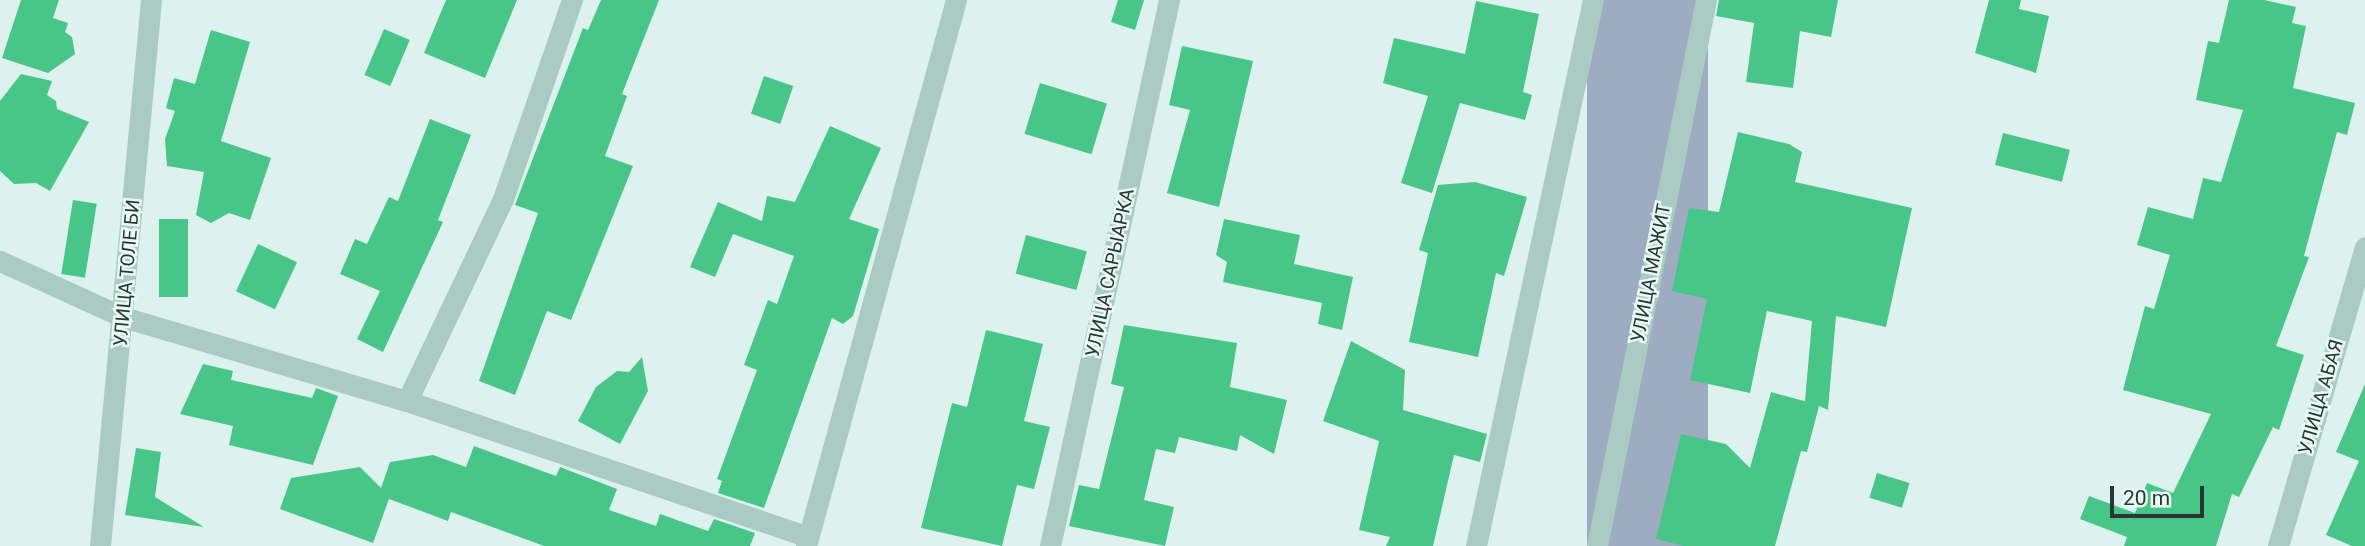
<!DOCTYPE html>
<meta charset="utf-8">
<style>
body{margin:0}
#map{position:relative;width:2365px;height:546px;overflow:hidden;background:#ddf2ee;font-family:Roboto,sans-serif}
div>[style]{position:absolute}
[style*='--x']{left:calc(var(--x)*1px);top:calc(var(--y)*1px);width:calc(var(--w)*1px);rotate:calc(var(--a)*1deg)}
.green>*{inset:0;background:#9dacc1;transform-origin:0 0}
.building>*{inset:0;background:#48c687;transform-origin:0 0}
.street>*{height:21px;margin:-10.5px;padding:0 10.5px;transform-origin:10.5px;border-radius:10.5px;background:#a9cbc1}
span{translate:-50% -50%;white-space:nowrap;text-align:center;line-height:1.15;-webkit-text-stroke:5px #e9faf6;paint-order:stroke}
.street-label{font-size:19px;color:#293731}
.scale{position:absolute;left:2110px;top:486px;width:94px;height:32px;box-sizing:border-box;border:4px solid #293731;border-top:0;padding-left:9px;font-size:21px;line-height:24px;white-space:nowrap;color:#293731;-webkit-text-stroke:5px #e9faf6;paint-order:stroke}
</style>
<div id="map">
<div class="green">
<i style="left:1587px;top:0;width:121px;height:558px"></i>
</div>
<div class="building">
<i style="clip-path:polygon(21px 0,59px 0,53px 18px,68px 23px,65px 32px,72px 37px,75px 54px,48px 73px,2px 58px)"></i>
<i style="clip-path:polygon(446px 0,517px 0,485px 78px,424px 53px)"></i>
<i style="clip-path:polygon(601px 0,659px 0,622px 94px,627px 96px,605px 156px,633px 166px,571px 320px,547px 311px,515px 395px,479px 381px,538px 213px,515px 205px,583px 28px,588px 30px)"></i>
<i style="clip-path:polygon(1118px 0,1144px 0,1135px 30px,1111px 22px)"></i>
<i style="clip-path:polygon(1719px 0,1838px 0,1831px 37px,1800px 31px,1793px 88px,1746px 82px,1754px 23px,1716px 16px)"></i>
<i style="clip-path:polygon(1989px 0,2021px 0,2019px 9px,2049px 16px,2036px 73px,1975px 53px)"></i>
<i style="clip-path:polygon(2229px 0,2264px 0,2296px 7px,2292px 23px,2306px 26px,2293px 88px,2355px 103px,2347px 135px,2337px 132px,2304px 256px,2309px 257px,2276px 346px,2304px 355px,2279px 430px,2273px 427px,2239px 497px,2232px 494px,2216px 546px,2124px 546px,2127px 537px,2080px 519px,2089px 496px,2135px 513px,2147px 483px,2173px 493px,2211px 414px,2123px 390px,2145px 306px,2154px 309px,2170px 255px,2137px 245px,2148px 207px,2193px 219px,2203px 178px,2221px 182px,2243px 110px,2196px 100px,2208px 41px,2219px 43px)"></i>
<i style="clip-path:polygon(1476px 1px,1539px 14px,1523px 92px,1532px 95px,1525px 120px,1460px 103px,1432px 193px,1401px 183px,1428px 96px,1383px 83px,1394px 38px,1465px 54px)"></i>
<i style="left:384px;top:29px;width:28px;height:50px;rotate:23deg"></i>
<i style="clip-path:polygon(211px 30px,250px 42px,221px 141px,271px 158px,250px 220px,229px 213px,211px 223px,196px 215px,204px 172px,167px 166px,165px 139px,175px 111px,166px 108px,174px 78px,195px 84px)"></i>
<i style="clip-path:polygon(1182px 46px,1253px 61px,1219px 207px,1167px 193px,1190px 110px,1169px 105px)"></i>
<i style="clip-path:polygon(21px 74px,52px 81px,47px 95px,56px 101px,57px 109px,89px 122px,50px 191px,36px 183px,14px 184px,0 171px,0 101px)"></i>
<i style="left:764px;top:76px;width:31px;height:40px;rotate:19deg"></i>
<i style="left:1040px;top:83px;width:70px;height:53px;rotate:17deg"></i>
<i style="clip-path:polygon(430px 119px,471px 135px,438px 220px,443px 222px,383px 352px,357px 339px,380px 291px,340px 274px,355px 239px,367px 244px,389px 197px,398px 201px)"></i>
<i style="clip-path:polygon(830px 126px,881px 148px,849px 219px,879px 229px,853px 316px,843px 324px,832px 318px,764px 508px,718px 493px,722px 481px,717px 479px,757px 370px,744px 365px,768px 300px,777px 304px,794px 256px,733px 234px,715px 277px,690px 267px,718px 202px,762px 221px,767px 196px,795px 202px)"></i>
<i style="clip-path:polygon(1738px 132px,1789px 144px,1802px 152px,1795px 182px,1912px 208px,1886px 327px,1836px 316px,1828px 410px,1819px 406px,1807px 452px,1801px 451px,1775px 546px,1684px 546px,1656px 539px,1681px 434px,1726px 444px,1750px 468px,1771px 392px,1808px 402px,1805px 401px,1812px 321px,1767px 311px,1750px 393px,1690px 380px,1707px 299px,1672px 291px,1689px 208px,1719px 212px)"></i>
<i style="left:2003px;top:133px;width:69px;height:33px;rotate:14deg"></i>
<i style="clip-path:polygon(1475px 182px,1527px 197px,1504px 276px,1496px 273px,1478px 357px,1409px 342px,1428px 253px,1419px 250px,1438px 185px)"></i>
<i style="left:73px;top:200px;width:24px;height:75px;rotate:9deg"></i>
<i style="left:159px;top:219px;width:29px;height:78px"></i>
<i style="clip-path:polygon(1224px 219px,1300px 235px,1294px 264px,1353px 277px,1342px 330px,1318px 324px,1322px 303px,1223px 282px,1227px 262px,1216px 255px)"></i>
<i style="left:1026px;top:235px;width:63px;height:40px;rotate:15deg"></i>
<i style="left:258px;top:244px;width:43px;height:52px;rotate:25deg"></i>
<i style="clip-path:polygon(1124px 325px,1237px 343px,1230px 387px,1287px 400px,1274px 454px,1240px 435px,1237px 451px,1179px 437px,1175px 453px,1156px 449px,1144px 500px,1174px 507px,1165px 546px,1069px 526px,1079px 485px,1099px 489px,1124px 387px,1111px 384px)"></i>
<i style="clip-path:polygon(986px 330px,1043px 344px,1024px 421px,1050px 427px,1034px 489px,1017px 485px,1002px 546px,921px 528px,952px 403px,967px 407px)"></i>
<i style="clip-path:polygon(1351px 341px,1405px 370px,1403px 410px,1487px 434px,1480px 462px,1454px 455px,1433px 546px,1386px 546px,1390px 537px,1359px 530px,1379px 441px,1323px 421px)"></i>
<i style="clip-path:polygon(642px 357px,648px 391px,620px 444px,578px 421px,596px 387px,617px 371px,629px 372px)"></i>
<i style="clip-path:polygon(203px 364px,233px 371px,231px 380px,312px 398px,316px 388px,338px 396px,313px 465px,229px 445px,233px 426px,180px 414px)"></i>
<i style="clip-path:polygon(2365px 384px,2365px 546px,2352px 546px,2326px 535px,2359px 461px,2336px 452px)"></i>
<i style="clip-path:polygon(474px 446px,556px 476px,560px 467px,617px 489px,609px 510px,656px 526px,660px 514px,708px 531px,714px 519px,755px 533px,750px 546px,544px 546px,451px 512px,448px 521px,389px 499px,373px 543px,280px 509px,291px 478px,360px 467px,381px 488px,390px 462px,433px 455px,466px 467px)"></i>
<i style="clip-path:polygon(136px 448px,161px 452px,155px 497px,204px 527px,125px 515px)"></i>
<i style="left:1877px;top:473px;width:34px;height:26px;rotate:17deg"></i>
</div>
<div class="street">
<i style="--x:0;--y:261;--w:135;--a:24.5"></i>
<i style="--x:123;--y:317;--w:296;--a:16.5"></i>
<i style="--x:407;--y:401;--w:423;--a:18.7"></i>
<i style="--x:407;--y:401;--w:224;--a:-64.6"></i>
<i style="--x:503;--y:199;--w:211;--a:-70.9"></i>
<i style="--x:100;--y:546;--w:548;--a:-84.66"></i>
<i style="--x:806;--y:546;--w:566;--a:-74.64"></i>
<i style="--x:1050;--y:546;--w:559;--a:-77.7"></i>
<i style="--x:1476;--y:546;--w:558;--a:-77.91"></i>
<i style="--x:1597;--y:546;--w:557;--a:-78.71"></i>
<i style="--x:2278;--y:546;--w:311;--a:-73.8"></i>
</div>
<div class="street-label">
<span style="left:127px;top:273px;rotate:-85deg">УЛИЦА ТОЛЕ БИ</span>
<span style="left:1110px;top:273px;rotate:-78deg">УЛИЦА САРЫАРКА</span>
<span style="left:1651px;top:273px;rotate:-79deg">УЛИЦА МАЖИТ</span>
<span style="left:2321px;top:397px;rotate:-74deg">УЛИЦА АБАЯ</span>
</div>
<div class="scale">20 m</div>
</div>
